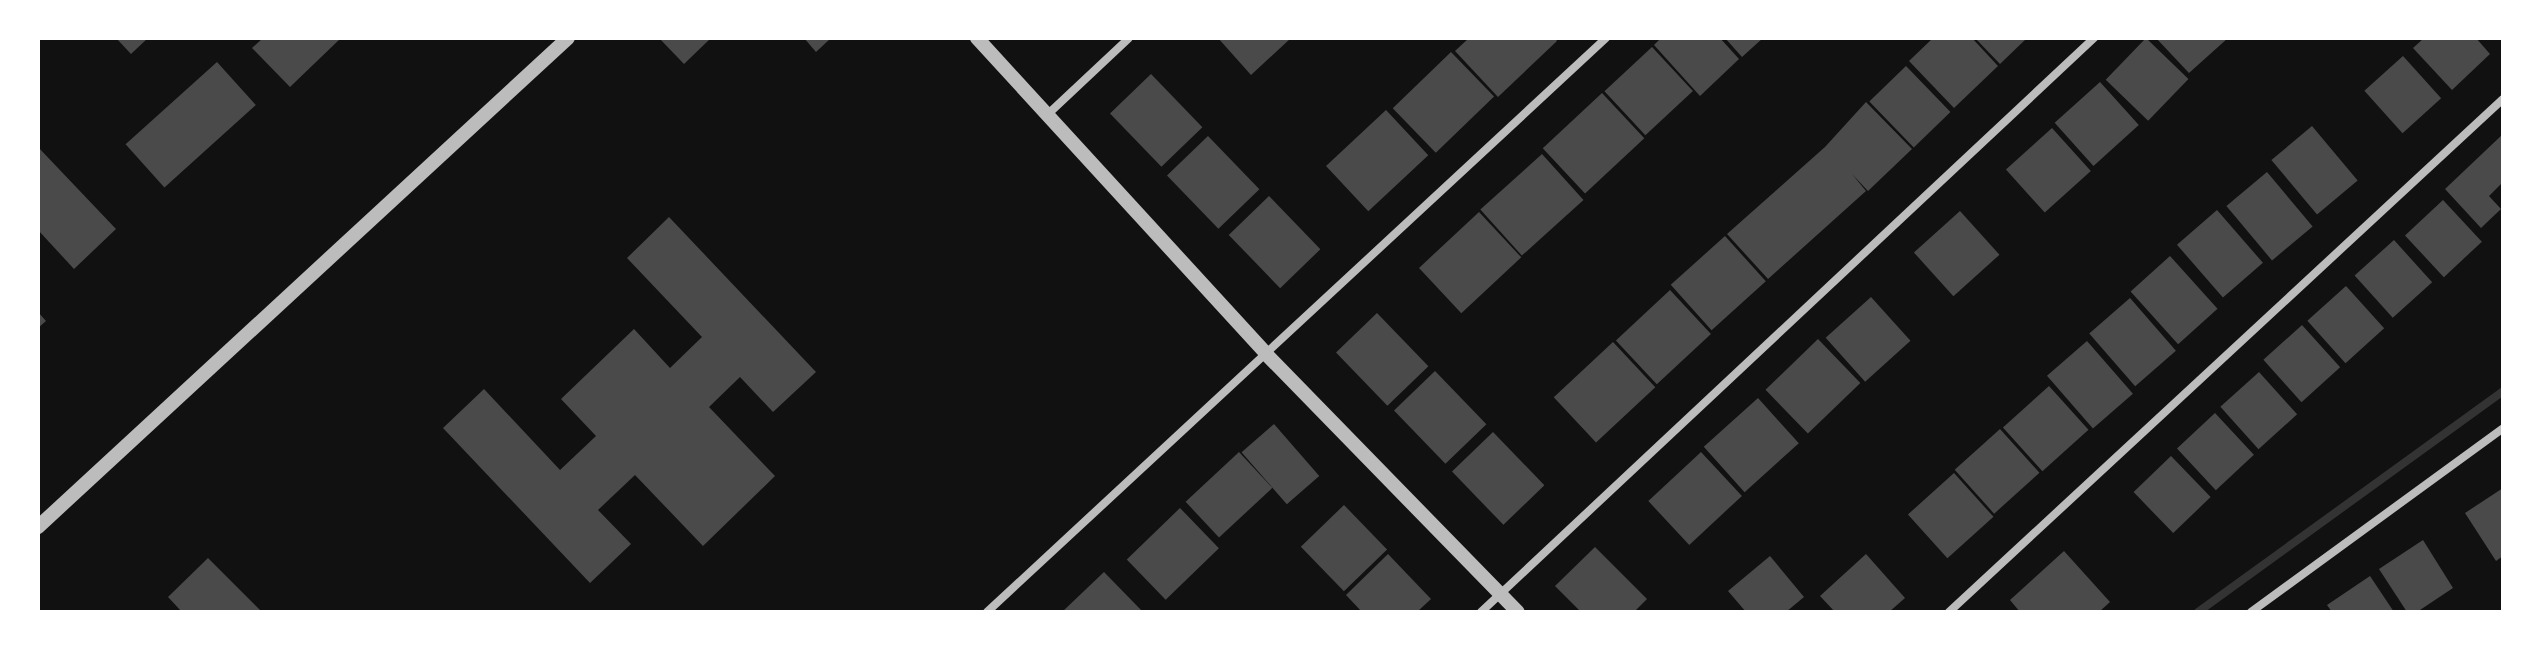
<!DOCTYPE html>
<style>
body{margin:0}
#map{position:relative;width:2541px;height:650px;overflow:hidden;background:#111;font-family:"Fira Sans Condensed",sans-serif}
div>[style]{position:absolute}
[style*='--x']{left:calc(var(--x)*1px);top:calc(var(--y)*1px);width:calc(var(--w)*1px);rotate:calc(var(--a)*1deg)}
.stream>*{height:8px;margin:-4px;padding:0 4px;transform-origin:4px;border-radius:4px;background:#333}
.building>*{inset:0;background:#4a4a4a;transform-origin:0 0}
.minor>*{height:8px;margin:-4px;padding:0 4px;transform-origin:4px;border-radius:4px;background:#bcbcbc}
.tertiary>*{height:14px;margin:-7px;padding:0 7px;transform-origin:7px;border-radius:7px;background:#bcbcbc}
span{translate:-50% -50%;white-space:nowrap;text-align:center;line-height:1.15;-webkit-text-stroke:8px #fff;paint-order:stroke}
.frame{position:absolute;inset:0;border:40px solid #fff;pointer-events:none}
</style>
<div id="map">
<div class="stream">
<i style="--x:2198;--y:612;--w:377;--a:-35.9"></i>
</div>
<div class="building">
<i style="clip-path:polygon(116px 38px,148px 38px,131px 54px)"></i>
<i style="clip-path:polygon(263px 38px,341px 38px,290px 87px,252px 48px)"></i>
<i style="clip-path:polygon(659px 38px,711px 38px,684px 64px)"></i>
<i style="clip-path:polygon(804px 38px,831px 38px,816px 52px)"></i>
<i style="clip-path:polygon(1218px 38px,1291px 38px,1251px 75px)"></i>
<i style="clip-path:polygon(1469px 38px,1555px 38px,1557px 41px,1498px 97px,1455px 51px)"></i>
<i style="clip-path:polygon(1661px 38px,1720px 38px,1739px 59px,1700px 96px,1654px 45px)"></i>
<i style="clip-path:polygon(1725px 38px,1763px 38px,1742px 57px)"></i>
<i style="clip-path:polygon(1933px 38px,1972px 38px,1998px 66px,1954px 108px,1909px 61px)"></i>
<i style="clip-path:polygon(1975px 38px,2027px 38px,2000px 64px)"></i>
<i style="left:2146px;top:38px;width:59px;height:58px;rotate:44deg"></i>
<i style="clip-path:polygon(2156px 38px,2228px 38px,2189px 73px)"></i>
<i style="clip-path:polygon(2424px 38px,2476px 38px,2490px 54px,2452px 90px,2413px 48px)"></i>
<i style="left:1652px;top:47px;width:60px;height:65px;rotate:47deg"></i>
<i style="left:1451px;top:52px;width:62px;height:81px;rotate:46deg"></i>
<i style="left:2403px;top:56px;width:57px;height:52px;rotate:48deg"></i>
<i style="left:217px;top:62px;width:58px;height:123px;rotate:48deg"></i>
<i style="left:1906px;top:66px;width:64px;height:51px;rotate:46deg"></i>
<i style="left:1151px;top:74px;width:74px;height:57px;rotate:46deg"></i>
<i style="left:2100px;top:82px;width:58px;height:61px;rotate:48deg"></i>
<i style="left:1602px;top:93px;width:62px;height:81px;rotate:47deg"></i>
<i style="clip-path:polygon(1866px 102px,1912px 149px,1868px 191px,1852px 174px,1866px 191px,1768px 279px,1727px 234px,1825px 147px)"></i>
<i style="left:1386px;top:110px;width:62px;height:82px;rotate:47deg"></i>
<i style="left:2312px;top:126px;width:71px;height:53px;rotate:50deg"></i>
<i style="left:2052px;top:128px;width:58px;height:62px;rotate:48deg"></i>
<i style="clip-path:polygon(2503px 134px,2503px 182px,2489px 196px,2501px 209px,2481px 228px,2445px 189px)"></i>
<i style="left:1208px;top:136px;width:74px;height:57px;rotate:46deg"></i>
<i style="clip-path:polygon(38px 147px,116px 229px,74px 269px,38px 230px)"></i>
<i style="left:1542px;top:154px;width:62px;height:83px;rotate:48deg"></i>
<i style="left:2267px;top:172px;width:71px;height:53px;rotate:50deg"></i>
<i style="left:1269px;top:196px;width:74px;height:56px;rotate:46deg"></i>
<i style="left:2443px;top:200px;width:57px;height:52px;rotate:47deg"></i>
<i style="left:2217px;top:210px;width:70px;height:53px;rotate:49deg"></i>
<i style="left:1960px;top:211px;width:59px;height:62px;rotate:48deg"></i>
<i style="left:1479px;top:212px;width:62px;height:82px;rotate:47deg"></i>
<i style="clip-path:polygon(669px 217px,816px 372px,773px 412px,740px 377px,709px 407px,775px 476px,703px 546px,635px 475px,598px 510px,631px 544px,590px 583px,443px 428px,484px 389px,560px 470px,596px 436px,561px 399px,634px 329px,670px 368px,702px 337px,627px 258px)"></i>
<i style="left:1725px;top:236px;width:61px;height:73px;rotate:48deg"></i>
<i style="left:2394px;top:240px;width:57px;height:53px;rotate:48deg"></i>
<i style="left:2170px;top:256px;width:71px;height:53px;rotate:48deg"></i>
<i style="left:2346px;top:286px;width:57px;height:52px;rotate:48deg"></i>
<i style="left:1670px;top:290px;width:60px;height:74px;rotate:47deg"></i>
<i style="left:1871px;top:297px;width:59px;height:61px;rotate:48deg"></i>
<i style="left:2130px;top:298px;width:70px;height:54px;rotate:49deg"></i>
<i style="clip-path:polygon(38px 312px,46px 321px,38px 328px)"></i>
<i style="left:1377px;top:313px;width:74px;height:57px;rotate:46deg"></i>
<i style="left:2302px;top:325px;width:57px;height:52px;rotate:48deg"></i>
<i style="left:1818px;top:339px;width:61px;height:73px;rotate:46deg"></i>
<i style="left:2087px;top:341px;width:70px;height:53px;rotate:49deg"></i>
<i style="left:1613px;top:342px;width:62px;height:81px;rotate:47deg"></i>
<i style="left:1435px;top:371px;width:74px;height:57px;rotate:46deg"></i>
<i style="left:2259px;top:372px;width:57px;height:52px;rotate:48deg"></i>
<i style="left:2049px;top:386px;width:59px;height:62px;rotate:48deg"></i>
<i style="left:1758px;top:398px;width:61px;height:73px;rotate:48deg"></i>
<i style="left:2215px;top:413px;width:57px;height:52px;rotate:47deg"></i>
<i style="left:1274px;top:424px;width:69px;height:43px;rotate:49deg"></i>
<i style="left:2000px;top:429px;width:59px;height:61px;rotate:48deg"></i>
<i style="left:1493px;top:432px;width:74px;height:57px;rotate:46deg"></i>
<i style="left:1239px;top:452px;width:49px;height:73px;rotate:47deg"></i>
<i style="left:1701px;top:452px;width:60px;height:72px;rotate:47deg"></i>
<i style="left:2171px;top:456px;width:57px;height:52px;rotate:46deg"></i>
<i style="left:1954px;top:473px;width:59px;height:62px;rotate:48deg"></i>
<i style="clip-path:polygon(2503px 488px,2503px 556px,2496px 561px,2465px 513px)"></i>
<i style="left:1344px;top:505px;width:62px;height:60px;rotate:46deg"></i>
<i style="left:1180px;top:508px;width:56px;height:74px;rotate:46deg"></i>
<i style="clip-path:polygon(2423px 540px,2453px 588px,2417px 612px,2407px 612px,2379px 569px)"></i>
<i style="clip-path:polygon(1595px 547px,1647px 599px,1634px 612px,1581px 612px,1555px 586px)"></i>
<i style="clip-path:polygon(2064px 551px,2110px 602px,2099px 612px,2020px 612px,2010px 600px)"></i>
<i style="clip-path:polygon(1388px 554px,1431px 599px,1417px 612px,1362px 612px,1346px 595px)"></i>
<i style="clip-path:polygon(1866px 554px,1905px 598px,1889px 612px,1835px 612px,1820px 596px)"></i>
<i style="clip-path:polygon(1770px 556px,1804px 597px,1786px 612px,1746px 612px,1728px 591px)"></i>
<i style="clip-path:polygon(208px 558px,260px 610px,258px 612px,182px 612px,168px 597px)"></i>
<i style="clip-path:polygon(1104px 572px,1143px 612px,1062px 612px)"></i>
<i style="clip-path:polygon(2370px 576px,2394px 612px,2332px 612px,2327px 605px)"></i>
</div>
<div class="minor">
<i style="--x:1047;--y:115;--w:112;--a:-43.2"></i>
<i style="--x:987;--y:612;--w:844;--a:-42.84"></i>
<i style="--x:1481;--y:612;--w:840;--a:-43.12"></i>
<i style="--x:1949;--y:612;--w:755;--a:-42.8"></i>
<i style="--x:2251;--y:612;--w:312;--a:-36.1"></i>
</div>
<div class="tertiary">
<i style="--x:977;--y:38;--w:430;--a:47.5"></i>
<i style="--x:1267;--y:355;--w:359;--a:45.7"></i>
<i style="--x:38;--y:527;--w:721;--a:-42.7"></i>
</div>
<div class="frame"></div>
</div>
